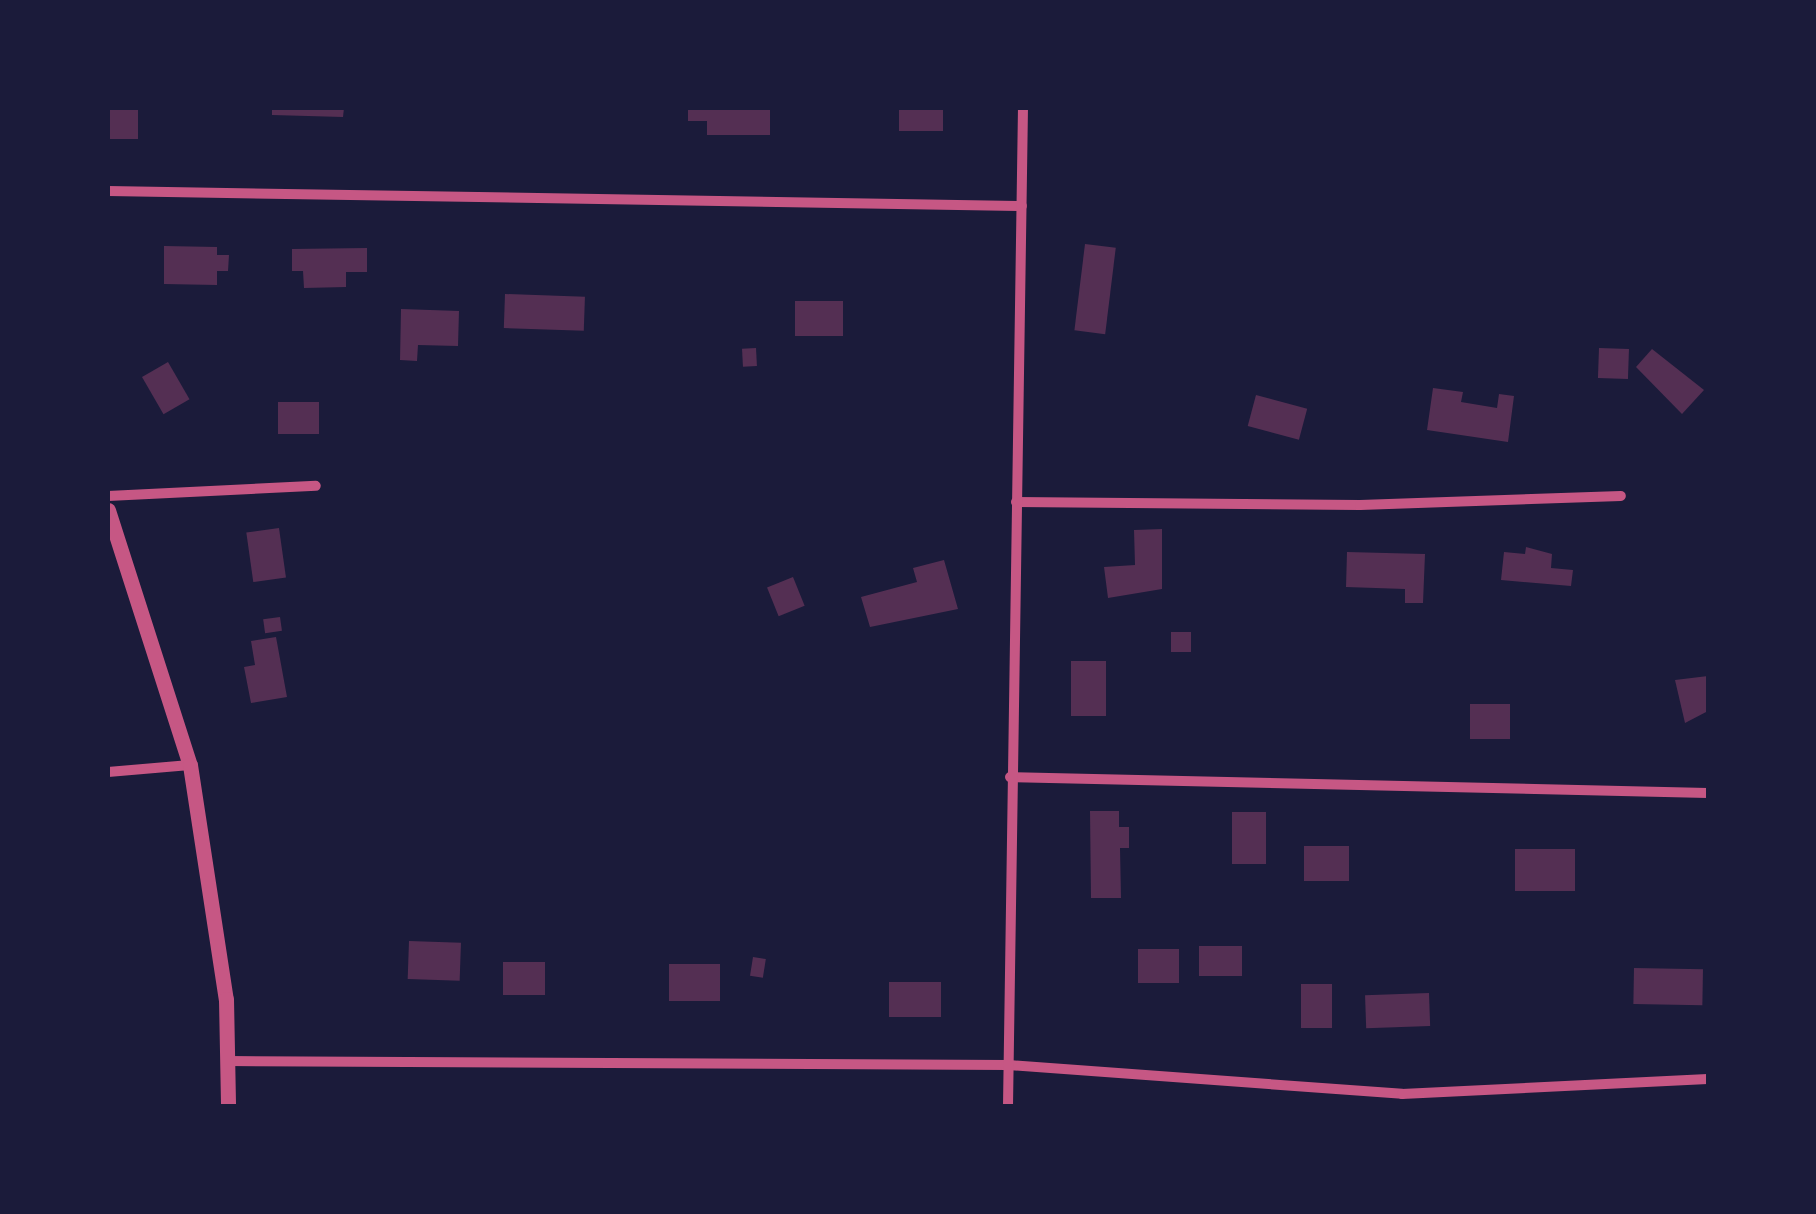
<!DOCTYPE html>
<style>
body{margin:0}
#map{position:relative;width:1816px;height:1214px;overflow:hidden;background:#1b1b3a;font-family:"Noto Sans",sans-serif}
div>[style]{position:absolute}
[style*='--x']{left:calc(var(--x)*1px);top:calc(var(--y)*1px);width:calc(var(--w)*1px);rotate:calc(var(--a)*1deg)}
.building>*{inset:0;background:#542f53;transform-origin:0 0}
.minor>*{height:10px;margin:-5px;padding:0 5px;transform-origin:5px;border-radius:5px;background:#c65784}
.tertiary>*{height:15px;margin:-7.5px;padding:0 7.5px;transform-origin:7.5px;border-radius:7.5px;background:#c65784}
span{translate:-50% -50%;white-space:nowrap;text-align:center;line-height:1.15;-webkit-text-stroke:10px #1b1b3a;paint-order:stroke}
.frame{position:absolute;inset:0;border:110px solid #1b1b3a;pointer-events:none}
</style>
<div id="map">
<div class="building">
<i style="left:108px;top:108px;width:30px;height:31px"></i>
<i style="clip-path:polygon(272px 108px,344px 108px,343px 117px,272px 115px)"></i>
<i style="clip-path:polygon(688px 108px,770px 108px,770px 135px,707px 135px,707px 121px,688px 121px)"></i>
<i style="left:899px;top:108px;width:44px;height:23px"></i>
<i style="left:1085px;top:244px;width:31px;height:87px;rotate:7deg"></i>
<i style="clip-path:polygon(164px 246px,217px 247px,217px 255px,229px 255px,228px 271px,217px 271px,217px 285px,164px 284px)"></i>
<i style="clip-path:polygon(367px 248px,367px 272px,346px 272px,346px 287px,304px 288px,303px 271px,292px 271px,292px 249px)"></i>
<i style="left:505px;top:294px;width:80px;height:34px;rotate:2deg"></i>
<i style="left:795px;top:301px;width:48px;height:35px"></i>
<i style="clip-path:polygon(401px 309px,459px 311px,458px 346px,418px 345px,417px 361px,400px 360px)"></i>
<i style="left:756px;top:348px;width:18px;height:14px;rotate:87deg"></i>
<i style="left:1599px;top:348px;width:30px;height:30px;rotate:2deg"></i>
<i style="clip-path:polygon(1652px 349px,1704px 390px,1682px 414px,1636px 367px)"></i>
<i style="left:168px;top:362px;width:43px;height:30px;rotate:60deg"></i>
<i style="clip-path:polygon(1433px 388px,1463px 392px,1461px 402px,1497px 408px,1499px 394px,1514px 396px,1508px 442px,1427px 430px)"></i>
<i style="left:1256px;top:395px;width:53px;height:32px;rotate:15deg"></i>
<i style="left:278px;top:402px;width:41px;height:32px"></i>
<i style="left:279px;top:528px;width:50px;height:33px;rotate:82deg"></i>
<i style="clip-path:polygon(1162px 529px,1162px 589px,1108px 598px,1104px 567px,1135px 565px,1134px 530px)"></i>
<i style="clip-path:polygon(1526px 547px,1552px 554px,1551px 568px,1573px 570px,1571px 586px,1501px 580px,1504px 552px,1525px 554px)"></i>
<i style="clip-path:polygon(1347px 552px,1425px 554px,1423px 603px,1405px 603px,1405px 589px,1346px 587px)"></i>
<i style="clip-path:polygon(944px 560px,958px 609px,870px 627px,861px 597px,917px 582px,913px 568px)"></i>
<i style="left:793px;top:577px;width:31px;height:28px;rotate:68deg"></i>
<i style="left:280px;top:617px;width:14px;height:17px;rotate:82deg"></i>
<i style="left:1171px;top:632px;width:20px;height:20px"></i>
<i style="clip-path:polygon(276px 637px,287px 697px,251px 703px,244px 667px,255px 665px,251px 641px)"></i>
<i style="left:1071px;top:661px;width:35px;height:55px"></i>
<i style="clip-path:polygon(1708px 676px,1708px 711px,1685px 723px,1675px 680px)"></i>
<i style="left:1470px;top:704px;width:40px;height:35px"></i>
<i style="clip-path:polygon(1090px 811px,1119px 811px,1119px 827px,1129px 827px,1129px 848px,1120px 848px,1121px 898px,1091px 898px)"></i>
<i style="left:1232px;top:812px;width:34px;height:52px"></i>
<i style="left:1304px;top:846px;width:45px;height:35px"></i>
<i style="left:1515px;top:849px;width:60px;height:42px"></i>
<i style="left:409px;top:941px;width:52px;height:38px;rotate:2deg"></i>
<i style="left:1199px;top:946px;width:43px;height:30px"></i>
<i style="left:1138px;top:949px;width:41px;height:34px"></i>
<i style="left:753px;top:957px;width:13px;height:19px;rotate:9deg"></i>
<i style="left:503px;top:962px;width:42px;height:33px"></i>
<i style="left:669px;top:964px;width:51px;height:37px"></i>
<i style="left:1634px;top:968px;width:69px;height:36px;rotate:1deg"></i>
<i style="left:889px;top:982px;width:52px;height:35px"></i>
<i style="left:1301px;top:984px;width:31px;height:44px"></i>
<i style="left:1429px;top:993px;width:33px;height:64px;rotate:88deg"></i>
</div>
<div class="minor">
<i style="--x:108;--y:191;--w:914;--a:0.94"></i>
<i style="--x:108;--y:496;--w:208;--a:-2.8"></i>
<i style="--x:1016;--y:502;--w:344;--a:0.5"></i>
<i style="--x:1360;--y:505;--w:261;--a:-2"></i>
<i style="--x:108;--y:772;--w:82;--a:-4.9"></i>
<i style="--x:1010;--y:777;--w:698;--a:1.31"></i>
<i style="--x:228;--y:1061;--w:781;--a:0.29"></i>
<i style="--x:1009;--y:1065;--w:394;--a:4.2"></i>
<i style="--x:1402;--y:1094;--w:306;--a:-2.8"></i>
<i style="--x:1008;--y:1106;--w:998;--a:-89.14"></i>
</div>
<div class="tertiary">
<i style="--x:108;--y:510;--w:268;--a:72.2"></i>
<i style="--x:190;--y:765;--w:237;--a:81.3"></i>
<i style="--x:226;--y:999;--w:107;--a:88.9"></i>
</div>
<div class="frame"></div>
</div>
